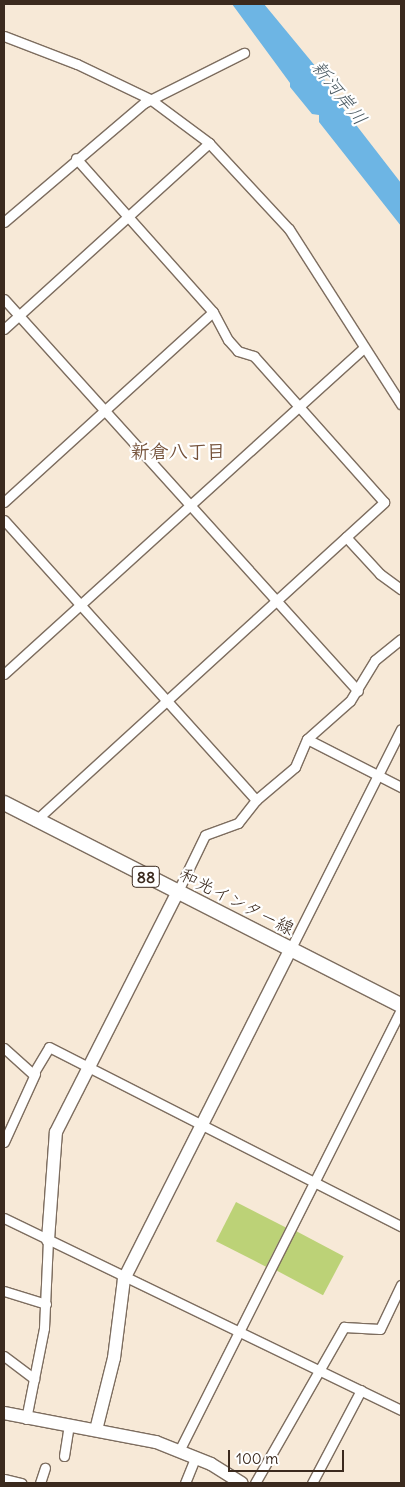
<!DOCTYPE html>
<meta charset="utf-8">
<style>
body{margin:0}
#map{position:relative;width:405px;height:1487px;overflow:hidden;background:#f7e9d7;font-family:Delius,"Klee One",sans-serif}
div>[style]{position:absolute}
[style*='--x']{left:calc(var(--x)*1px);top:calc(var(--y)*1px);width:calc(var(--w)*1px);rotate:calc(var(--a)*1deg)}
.green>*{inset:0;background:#bcd277;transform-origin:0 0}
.water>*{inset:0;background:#6db5e4}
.roads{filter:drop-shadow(1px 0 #7d6d5f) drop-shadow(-1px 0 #7d6d5f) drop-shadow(0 1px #7d6d5f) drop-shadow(0 -1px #7d6d5f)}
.street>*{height:9px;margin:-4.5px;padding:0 4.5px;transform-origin:4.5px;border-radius:4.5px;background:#fff}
.secondary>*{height:12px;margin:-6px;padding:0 6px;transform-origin:6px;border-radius:6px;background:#fff}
.primary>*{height:14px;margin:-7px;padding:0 7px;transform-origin:7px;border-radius:7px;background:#fff}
span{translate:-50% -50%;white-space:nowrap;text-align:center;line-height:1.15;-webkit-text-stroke:4.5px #fff;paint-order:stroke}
.shield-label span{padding:1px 4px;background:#fff;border:1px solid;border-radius:4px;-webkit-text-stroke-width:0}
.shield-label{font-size:16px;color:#3b2a1e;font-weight:700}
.street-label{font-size:18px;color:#3b2a1e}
.water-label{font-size:19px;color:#4c5b63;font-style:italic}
.neighbourhood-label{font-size:19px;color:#745139;font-weight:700}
.frame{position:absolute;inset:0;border:5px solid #3b2a1e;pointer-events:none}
.scale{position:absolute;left:228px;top:1450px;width:116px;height:22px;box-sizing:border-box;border:2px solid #3b2a1e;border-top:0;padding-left:6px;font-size:15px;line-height:18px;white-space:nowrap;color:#3b2a1e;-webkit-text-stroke:4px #fff;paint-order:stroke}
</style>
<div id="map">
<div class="green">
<i style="left:236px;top:1202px;width:56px;height:44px;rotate:27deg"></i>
<i style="left:296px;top:1231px;width:54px;height:44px;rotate:28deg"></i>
</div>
<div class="water">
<i style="clip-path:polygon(232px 4px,264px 4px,316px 67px,343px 108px,401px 183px,401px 226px,319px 122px,319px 115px,312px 114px,290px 87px,290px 83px)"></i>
</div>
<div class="roads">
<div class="street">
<i style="--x:4;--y:36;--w:78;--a:21"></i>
<i style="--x:77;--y:64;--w:81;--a:25.6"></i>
<i style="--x:150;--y:99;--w:74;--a:36.7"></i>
<i style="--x:209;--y:143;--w:117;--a:47.1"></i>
<i style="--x:289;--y:229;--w:208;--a:57.4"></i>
<i style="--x:4;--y:222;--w:184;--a:-40.4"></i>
<i style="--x:144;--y:103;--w:112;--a:-26.6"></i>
<i style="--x:4;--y:299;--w:528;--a:47.92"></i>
<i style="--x:4;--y:329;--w:277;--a:-42.2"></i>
<i style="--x:4;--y:502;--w:282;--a:-42.3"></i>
<i style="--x:4;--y:520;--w:377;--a:48"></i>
<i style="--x:346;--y:537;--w:50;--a:47.4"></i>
<i style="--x:380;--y:574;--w:26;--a:36"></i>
<i style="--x:4;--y:674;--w:486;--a:-42.2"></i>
<i style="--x:307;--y:739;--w:106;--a:27.1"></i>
<i style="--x:35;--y:821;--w:473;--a:-42.4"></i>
<i style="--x:384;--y:502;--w:195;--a:-131.7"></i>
<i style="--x:254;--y:356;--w:17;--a:-163"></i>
<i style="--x:238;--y:351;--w:15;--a:-132"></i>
<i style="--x:228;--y:340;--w:32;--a:-118"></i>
<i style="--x:213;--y:312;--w:206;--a:-131.7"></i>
<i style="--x:177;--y:893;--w:64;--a:-64.2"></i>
<i style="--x:205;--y:835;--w:35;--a:-20"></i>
<i style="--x:238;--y:823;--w:29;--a:-52"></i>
<i style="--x:256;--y:800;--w:51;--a:-40.2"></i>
<i style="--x:295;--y:767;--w:30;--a:-67"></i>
<i style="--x:307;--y:739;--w:57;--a:-41.5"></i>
<i style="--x:350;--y:701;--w:48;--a:-58.6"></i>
<i style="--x:375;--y:660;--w:33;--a:-39"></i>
<i style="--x:290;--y:950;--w:247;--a:-63.3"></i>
<i style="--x:4;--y:1048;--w:39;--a:42"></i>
<i style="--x:33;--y:1074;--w:31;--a:-59"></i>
<i style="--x:49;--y:1047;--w:395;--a:27"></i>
<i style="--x:4;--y:1142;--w:75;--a:-65.5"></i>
<i style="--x:4;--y:1218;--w:441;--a:25.8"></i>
<i style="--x:4;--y:1291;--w:44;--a:17.2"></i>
<i style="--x:4;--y:1356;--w:38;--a:37"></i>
<i style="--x:26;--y:1419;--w:93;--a:-78.8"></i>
<i style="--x:44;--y:1328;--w:88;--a:-87.4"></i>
<i style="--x:179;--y:1451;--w:495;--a:-63.3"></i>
<i style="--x:64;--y:1456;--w:30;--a:-81"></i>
<i style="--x:4;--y:1479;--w:18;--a:13"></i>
<i style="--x:40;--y:1483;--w:16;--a:-72"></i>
<i style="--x:185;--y:1483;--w:27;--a:-68"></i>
<i style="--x:255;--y:1483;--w:180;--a:-60.3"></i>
<i style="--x:344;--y:1327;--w:36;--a:3"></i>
<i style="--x:380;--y:1329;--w:49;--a:-64.5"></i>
<i style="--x:312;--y:1483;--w:105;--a:-62.2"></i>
</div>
<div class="secondary">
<i style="--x:48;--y:1240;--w:108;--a:-85.8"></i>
<i style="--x:56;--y:1132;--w:268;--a:-63.1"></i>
<i style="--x:4;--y:1413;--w:155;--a:10.8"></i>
<i style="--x:156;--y:1442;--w:59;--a:21.8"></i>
<i style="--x:211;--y:1464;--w:36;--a:32"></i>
<i style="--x:96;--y:1430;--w:74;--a:-76"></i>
<i style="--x:114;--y:1358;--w:80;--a:-82.8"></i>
<i style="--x:124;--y:1279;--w:369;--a:-63.2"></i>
</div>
<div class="primary">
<i style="--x:4;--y:803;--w:445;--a:27"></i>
</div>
</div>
<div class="shield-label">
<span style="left:146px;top:877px">88</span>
</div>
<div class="street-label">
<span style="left:237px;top:902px;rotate:27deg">和光インター線</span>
</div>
<div class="water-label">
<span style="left:339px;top:93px;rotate:52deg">新河岸川</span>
</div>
<div class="neighbourhood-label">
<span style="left:178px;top:452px">新倉八丁目</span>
</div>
<div class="frame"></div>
<div class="scale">100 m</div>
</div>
